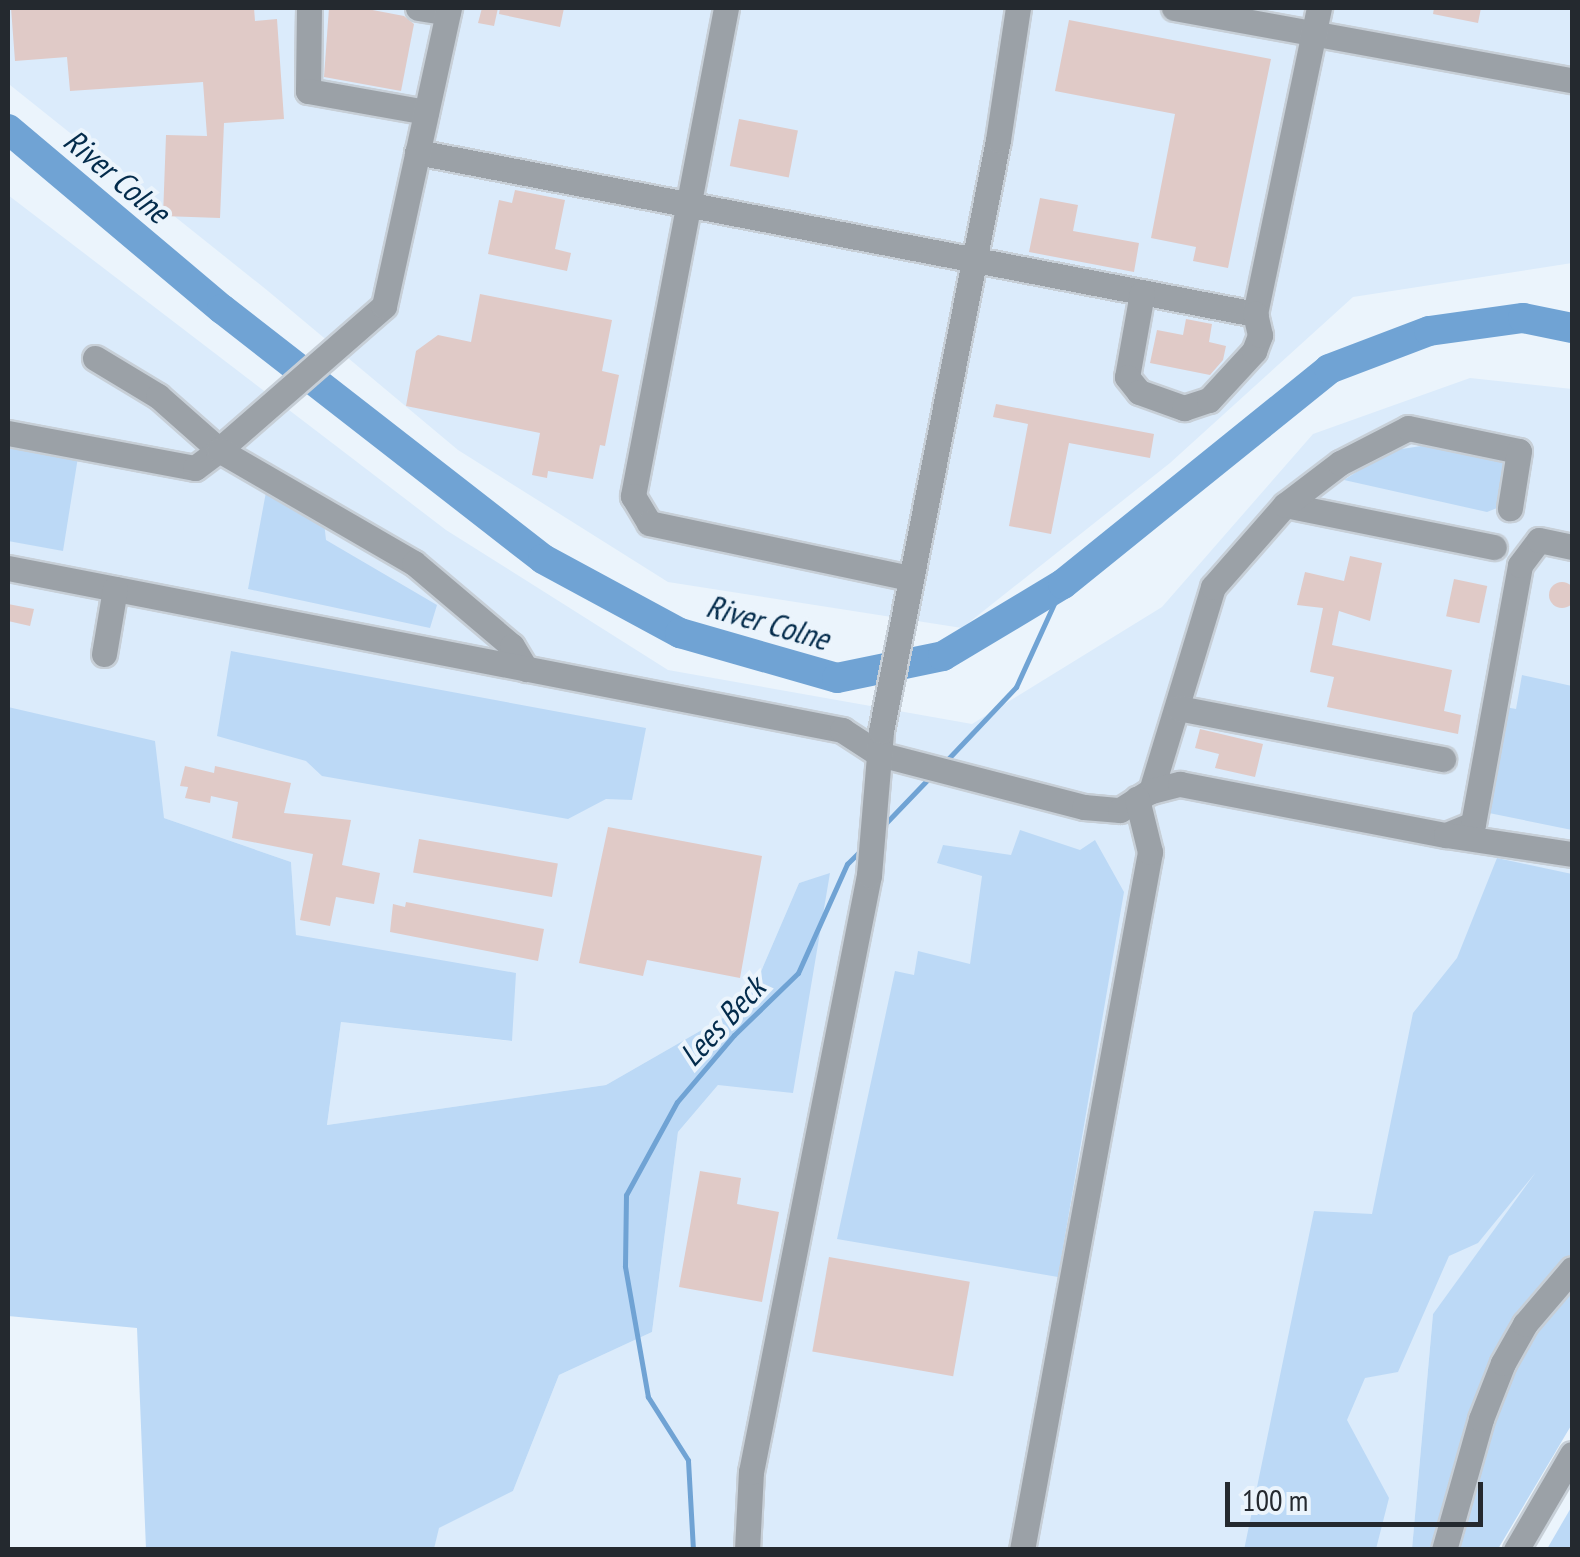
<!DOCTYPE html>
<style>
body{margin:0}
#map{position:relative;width:1580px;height:1557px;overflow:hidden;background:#ebf4fc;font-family:"PT Sans Narrow",sans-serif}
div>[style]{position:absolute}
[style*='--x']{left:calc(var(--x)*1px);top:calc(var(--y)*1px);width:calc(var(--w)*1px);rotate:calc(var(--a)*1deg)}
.built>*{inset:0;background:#dbebfb}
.green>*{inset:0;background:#bcd9f6}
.stream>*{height:5px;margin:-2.5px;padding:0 2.5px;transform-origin:2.5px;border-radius:2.5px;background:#70a3d4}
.river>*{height:30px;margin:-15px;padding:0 15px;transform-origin:15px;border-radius:15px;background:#70a3d4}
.building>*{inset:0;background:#e0cac7;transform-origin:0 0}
.round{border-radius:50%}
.roads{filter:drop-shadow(2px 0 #c7cfd7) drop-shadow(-2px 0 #c7cfd7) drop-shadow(0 2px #c7cfd7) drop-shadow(0 -2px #c7cfd7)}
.minor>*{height:25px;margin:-12.5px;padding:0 12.5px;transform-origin:12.5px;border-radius:12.5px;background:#9ba1a7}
span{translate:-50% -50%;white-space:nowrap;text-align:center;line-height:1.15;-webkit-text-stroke:8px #ebf4fc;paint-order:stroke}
.water-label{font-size:32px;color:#032b4b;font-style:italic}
.frame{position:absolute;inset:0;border:10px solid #24292f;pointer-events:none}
.scale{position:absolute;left:1225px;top:1482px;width:258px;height:45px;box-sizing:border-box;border:5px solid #24292f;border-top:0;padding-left:12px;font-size:30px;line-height:35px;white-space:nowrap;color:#24292f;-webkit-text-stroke:8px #ebf4fc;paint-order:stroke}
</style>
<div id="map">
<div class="built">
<i style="clip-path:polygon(8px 8px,1572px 8px,1572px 263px,1353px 297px,1170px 463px,962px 628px,668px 582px,458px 450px,268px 291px,10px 85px)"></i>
<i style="clip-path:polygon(8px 195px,446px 530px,668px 670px,972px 724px,1162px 607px,1313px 434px,1470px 378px,1572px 389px,1572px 1125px,1433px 1314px,1412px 1549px,434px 1549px,438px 1528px,513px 1491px,559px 1375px,652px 1332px,678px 1132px,718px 1085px,830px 874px,799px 883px,747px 1004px,606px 1085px,327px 1125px,341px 1022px,511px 1041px,296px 935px,291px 862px,164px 818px,8px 710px)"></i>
</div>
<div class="green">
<i style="clip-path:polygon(8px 443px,78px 457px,63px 551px,8px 541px)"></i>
<i style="clip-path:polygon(1421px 446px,1484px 453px,1507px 462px,1502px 506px,1487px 512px,1344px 480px,1389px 451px)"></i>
<i style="clip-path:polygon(266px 492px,324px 522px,326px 540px,437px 605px,430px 628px,248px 589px)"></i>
<i style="clip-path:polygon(231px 651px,646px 728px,632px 800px,606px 799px,568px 819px,322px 776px,306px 761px,217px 736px)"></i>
<i style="clip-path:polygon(1522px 675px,1572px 686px,1572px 830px,1484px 812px,1505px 707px,1516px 709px)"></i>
<i style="clip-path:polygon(8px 707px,155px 741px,164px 818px,291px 862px,296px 935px,516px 973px,512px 1041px,341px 1022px,327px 1125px,606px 1085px,747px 1004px,799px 883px,830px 873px,793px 1093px,718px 1085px,678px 1132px,652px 1332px,559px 1375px,513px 1491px,439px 1528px,434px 1549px,146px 1549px,137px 1328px,8px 1316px)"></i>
<i style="clip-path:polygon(1020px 830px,1080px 850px,1095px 840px,1124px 892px,1058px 1277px,837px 1239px,895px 971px,914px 975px,918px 951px,970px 964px,982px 876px,937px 863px,943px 845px,1011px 855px)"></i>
<i style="clip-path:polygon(1497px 858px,1572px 874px,1572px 1424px,1498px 1549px,1412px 1549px,1433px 1314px,1536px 1172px,1478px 1243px,1449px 1256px,1398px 1372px,1365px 1378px,1347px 1420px,1389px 1498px,1376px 1549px,1244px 1550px,1314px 1211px,1372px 1214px,1413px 1013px,1457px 958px)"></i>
<i style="clip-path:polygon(1572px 1506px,1572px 1549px,1547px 1549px)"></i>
</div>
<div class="stream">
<i style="--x:946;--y:761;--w:102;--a:-46.6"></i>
<i style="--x:1016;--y:687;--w:113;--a:-65.5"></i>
<i style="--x:883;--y:826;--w:69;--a:-46.2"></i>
<i style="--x:693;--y:1550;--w:90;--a:-93.2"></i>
<i style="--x:688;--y:1460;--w:75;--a:-122.4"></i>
<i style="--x:648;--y:1397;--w:133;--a:-100"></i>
<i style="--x:625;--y:1266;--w:71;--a:-89.2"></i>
<i style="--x:626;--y:1195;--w:106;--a:-61.3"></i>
<i style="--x:677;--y:1102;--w:88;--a:-49.6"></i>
<i style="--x:734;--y:1035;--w:89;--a:-44.1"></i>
<i style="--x:798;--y:973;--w:120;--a:-65.8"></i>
<i style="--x:847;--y:864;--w:21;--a:-45"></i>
</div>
<div class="river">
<i style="--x:8;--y:129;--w:280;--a:40.1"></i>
<i style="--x:222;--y:309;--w:407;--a:37.9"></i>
<i style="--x:543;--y:559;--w:156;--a:28.4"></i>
<i style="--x:680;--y:633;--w:163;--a:16"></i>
<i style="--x:837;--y:678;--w:108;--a:-11.7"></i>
<i style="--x:943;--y:656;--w:140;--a:-31"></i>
<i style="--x:1063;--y:584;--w:342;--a:-38.9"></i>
<i style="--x:1329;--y:369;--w:107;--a:-20.8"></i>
<i style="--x:1429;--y:331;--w:95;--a:-7.9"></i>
<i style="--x:1523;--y:318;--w:50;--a:11.5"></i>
</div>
<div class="building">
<i style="clip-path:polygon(11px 8px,254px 8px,255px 21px,277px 19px,284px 119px,224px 123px,220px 218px,163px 216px,166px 135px,207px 136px,203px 82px,70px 91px,67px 57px,15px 61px)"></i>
<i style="clip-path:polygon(329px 8px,362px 8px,404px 16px,414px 24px,401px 91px,324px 77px)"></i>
<i style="clip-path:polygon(482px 8px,498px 8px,494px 26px,478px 23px)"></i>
<i style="clip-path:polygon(500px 8px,564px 8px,560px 27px,499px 14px)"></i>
<i style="clip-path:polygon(1434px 8px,1481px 8px,1478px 23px,1433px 14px)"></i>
<i style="clip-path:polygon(1069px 20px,1271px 59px,1228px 268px,1193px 261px,1196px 247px,1151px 238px,1175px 114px,1055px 91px)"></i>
<i style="left:739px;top:119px;width:60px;height:48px;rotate:11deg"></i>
<i style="clip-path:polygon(515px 190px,565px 200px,555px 249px,571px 253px,567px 271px,488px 254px,499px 200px,512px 203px)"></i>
<i style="clip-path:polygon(1040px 198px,1078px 205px,1073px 231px,1139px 243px,1134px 272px,1029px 252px)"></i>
<i style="clip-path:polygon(480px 294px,612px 320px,602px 371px,619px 375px,605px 446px,600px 445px,593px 479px,548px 471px,547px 478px,532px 475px,540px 433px,406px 406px,416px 351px,438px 335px,471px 342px)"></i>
<i style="clip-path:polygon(1186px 319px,1212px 324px,1209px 342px,1226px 346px,1223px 360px,1210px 375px,1150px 363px,1157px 330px,1183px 335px)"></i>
<i style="clip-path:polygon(996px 404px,1154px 434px,1150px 458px,1069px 443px,1051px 534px,1009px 526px,1028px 424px,993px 417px)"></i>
<i style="clip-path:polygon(1350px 556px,1382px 563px,1370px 621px,1339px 611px,1332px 645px,1452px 670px,1444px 711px,1461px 715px,1458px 734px,1327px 707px,1334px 677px,1310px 672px,1323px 608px,1297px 605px,1305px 572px,1344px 581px)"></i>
<i style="left:1454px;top:579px;width:34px;height:38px;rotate:12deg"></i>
<i class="round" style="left:1549px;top:582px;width:26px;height:26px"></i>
<i style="clip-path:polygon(8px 604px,34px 609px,30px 626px,8px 621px)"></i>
<i style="clip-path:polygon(1200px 729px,1263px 744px,1255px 777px,1215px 768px,1219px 754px,1195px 748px)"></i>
<i style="clip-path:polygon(185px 766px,214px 773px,215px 766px,291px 783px,284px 813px,351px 820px,342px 865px,380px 873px,374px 904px,336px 897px,330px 926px,300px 920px,313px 854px,232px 838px,238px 802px,211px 796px,210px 803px,185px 798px,188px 787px,180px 786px)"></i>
<i style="clip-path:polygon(608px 827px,762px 856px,740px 978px,647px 960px,643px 976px,579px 963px)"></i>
<i style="left:419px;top:839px;width:141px;height:34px;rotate:10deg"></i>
<i style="clip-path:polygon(406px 902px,544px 929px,538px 961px,390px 932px,393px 904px,405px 907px)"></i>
<i style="clip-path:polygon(700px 1171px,741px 1178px,737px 1204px,779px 1212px,762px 1302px,679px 1287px)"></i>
<i style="left:829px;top:1257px;width:143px;height:96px;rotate:10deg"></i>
</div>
<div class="roads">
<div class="minor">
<i style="--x:309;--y:8;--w:83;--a:90.7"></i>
<i style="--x:308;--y:91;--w:120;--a:10.1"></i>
<i style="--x:418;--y:8;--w:30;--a:9"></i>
<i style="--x:726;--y:8;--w:497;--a:100.8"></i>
<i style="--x:633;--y:496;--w:31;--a:59"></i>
<i style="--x:649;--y:523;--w:266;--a:11.9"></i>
<i style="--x:1174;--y:8;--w:404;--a:10.3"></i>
<i style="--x:417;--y:152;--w:854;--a:10.94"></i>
<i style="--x:1255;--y:314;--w:313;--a:-78.2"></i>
<i style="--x:1142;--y:293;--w:85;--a:100.1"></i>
<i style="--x:1127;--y:377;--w:19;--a:51"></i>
<i style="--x:1139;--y:392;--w:48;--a:19.6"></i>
<i style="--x:1184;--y:408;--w:26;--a:-18"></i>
<i style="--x:1209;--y:400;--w:67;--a:-47.4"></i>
<i style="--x:1254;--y:351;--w:17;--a:-69"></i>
<i style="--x:1260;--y:335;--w:22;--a:-103"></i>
<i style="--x:95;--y:358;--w:74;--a:31.1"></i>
<i style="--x:158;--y:396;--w:81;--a:41.5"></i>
<i style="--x:219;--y:450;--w:219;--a:-41.1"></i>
<i style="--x:384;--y:306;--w:305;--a:-77.7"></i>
<i style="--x:8;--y:433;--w:190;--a:10.6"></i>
<i style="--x:195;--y:468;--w:30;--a:-37"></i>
<i style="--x:219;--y:450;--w:225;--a:30.1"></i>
<i style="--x:414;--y:563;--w:128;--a:40.3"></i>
<i style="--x:512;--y:646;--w:27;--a:59"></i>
<i style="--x:1285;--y:505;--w:213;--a:11.4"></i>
<i style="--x:8;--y:568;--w:850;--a:10.99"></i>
<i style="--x:842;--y:730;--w:44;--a:33"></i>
<i style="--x:879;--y:754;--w:212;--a:14.5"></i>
<i style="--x:1084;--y:807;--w:36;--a:5"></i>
<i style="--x:1120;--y:810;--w:36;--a:-32"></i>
<i style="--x:1151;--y:791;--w:213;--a:-73.1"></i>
<i style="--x:1213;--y:587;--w:109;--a:-48.7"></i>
<i style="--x:1285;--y:505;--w:69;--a:-37.4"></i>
<i style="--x:1340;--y:463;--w:76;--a:-27.2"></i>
<i style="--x:1408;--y:428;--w:113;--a:11.7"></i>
<i style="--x:1519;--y:451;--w:58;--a:99"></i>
<i style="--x:104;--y:654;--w:66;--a:-80.4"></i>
<i style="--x:1178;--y:708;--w:270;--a:10.9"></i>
<i style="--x:1151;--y:791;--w:30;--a:-14"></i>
<i style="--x:1180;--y:784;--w:271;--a:10.9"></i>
<i style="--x:1446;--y:835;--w:29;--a:-22"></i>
<i style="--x:1473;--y:824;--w:263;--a:-79.7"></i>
<i style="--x:1520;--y:565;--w:31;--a:-53"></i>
<i style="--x:1539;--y:540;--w:34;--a:12"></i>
<i style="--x:1446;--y:835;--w:127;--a:8.6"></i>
<i style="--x:747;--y:1550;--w:78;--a:-87.1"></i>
<i style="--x:751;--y:1472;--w:609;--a:-78.82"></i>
<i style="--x:869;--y:875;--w:144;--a:-85.2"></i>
<i style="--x:881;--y:731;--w:602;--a:-78.8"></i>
<i style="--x:998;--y:140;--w:134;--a:-81.4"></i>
<i style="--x:1022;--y:1550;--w:710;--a:-79.61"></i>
<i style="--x:1150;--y:852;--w:55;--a:-103.8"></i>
<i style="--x:1444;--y:1550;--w:136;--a:-74.2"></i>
<i style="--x:1481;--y:1419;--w:60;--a:-68.6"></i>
<i style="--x:1503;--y:1363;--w:45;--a:-60.6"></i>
<i style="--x:1525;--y:1324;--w:72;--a:-49.5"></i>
<i style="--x:1516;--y:1550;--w:111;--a:-59.7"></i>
</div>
</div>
<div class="water-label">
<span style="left:117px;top:176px;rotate:40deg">River Colne</span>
<span style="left:768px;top:622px;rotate:16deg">River Colne</span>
<span style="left:722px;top:1021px;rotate:-47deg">Lees Beck</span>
</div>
<div class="frame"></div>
<div class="scale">100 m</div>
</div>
